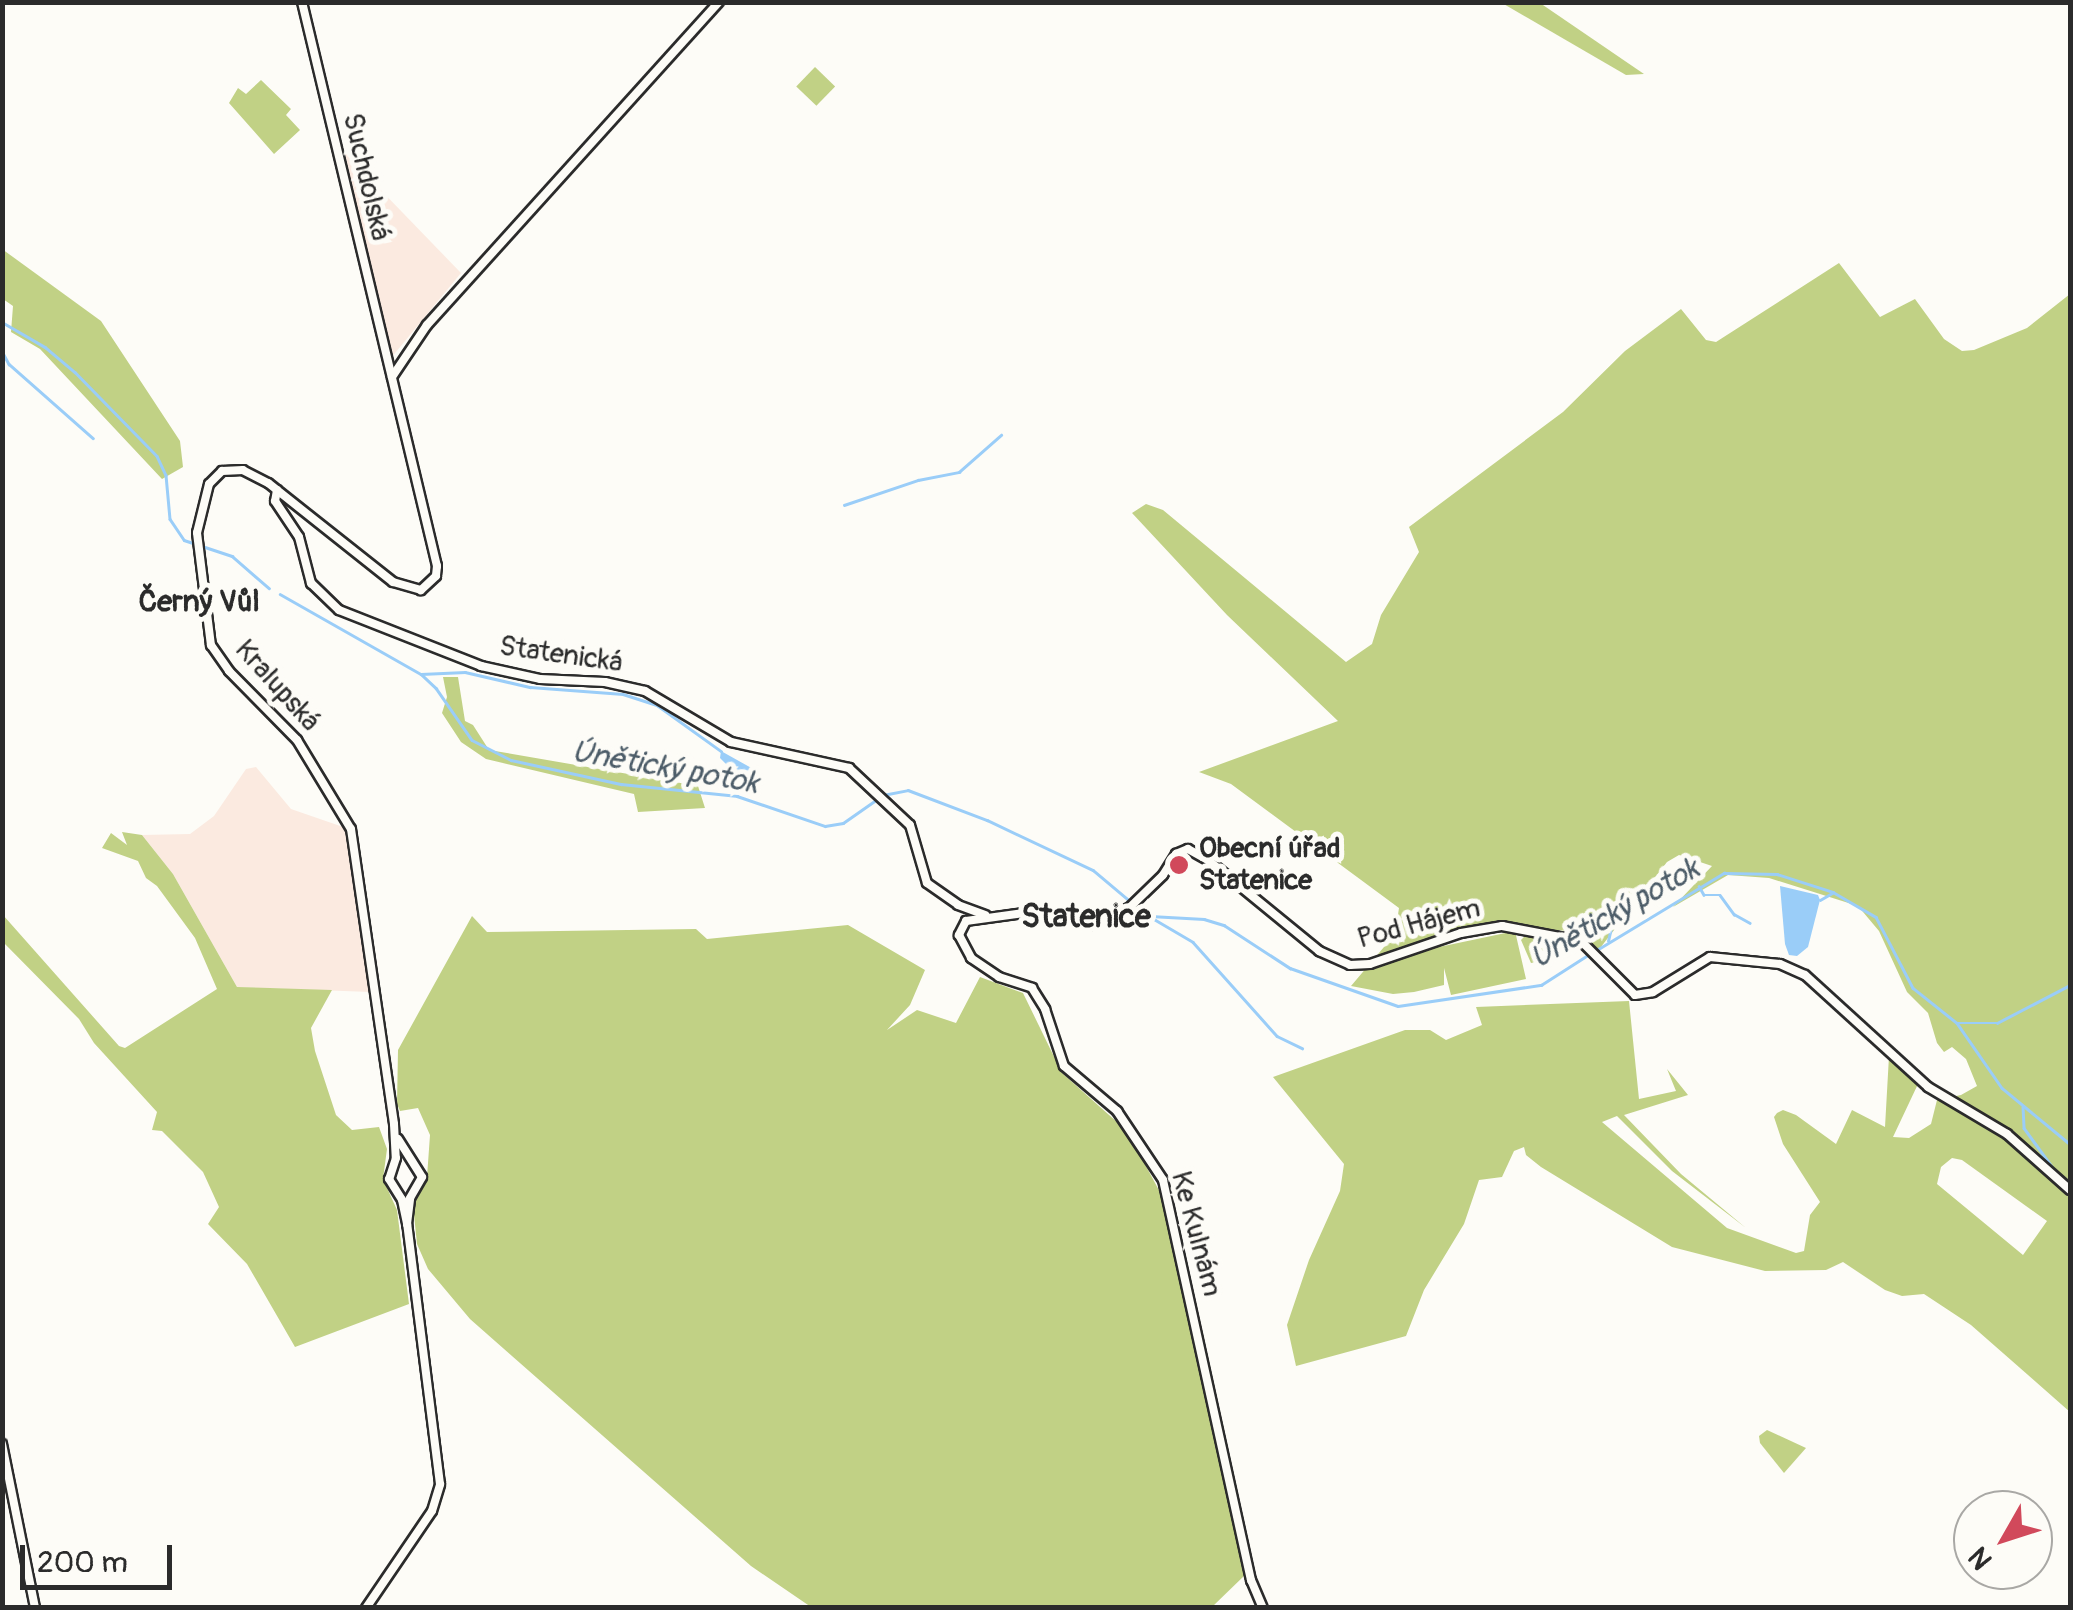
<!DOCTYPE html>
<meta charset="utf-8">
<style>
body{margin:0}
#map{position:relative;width:2073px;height:1610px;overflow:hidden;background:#fdfcf7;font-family:Pangolin,sans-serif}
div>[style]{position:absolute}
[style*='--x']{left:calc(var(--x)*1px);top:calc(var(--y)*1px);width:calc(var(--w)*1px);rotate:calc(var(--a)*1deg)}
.built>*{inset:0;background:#fbeae0}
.green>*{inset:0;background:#c1d185;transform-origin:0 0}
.water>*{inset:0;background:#9acdf8}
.stream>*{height:2.5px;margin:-1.25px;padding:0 1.25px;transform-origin:1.25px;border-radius:1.25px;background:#9acdf8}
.roads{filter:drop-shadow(2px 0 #2b2b2b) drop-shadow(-2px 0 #2b2b2b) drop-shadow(0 2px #2b2b2b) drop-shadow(0 -2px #2b2b2b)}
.secondary>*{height:8px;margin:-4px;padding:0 4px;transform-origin:4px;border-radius:4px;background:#fdfcf7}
.dots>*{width:28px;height:28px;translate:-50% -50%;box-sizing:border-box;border:5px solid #fdfcf7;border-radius:50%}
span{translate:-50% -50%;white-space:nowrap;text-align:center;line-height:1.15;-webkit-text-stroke:10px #fdfcf7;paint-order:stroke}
.street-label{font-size:28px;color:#2b2b2b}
.poi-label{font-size:28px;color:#2b2b2b;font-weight:700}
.left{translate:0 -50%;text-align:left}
.neighbourhood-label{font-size:30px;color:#2b2b2b;font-weight:700}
.water-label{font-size:30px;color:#4c5c68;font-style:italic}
.quarter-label{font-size:32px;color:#2b2b2b;font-weight:700}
.frame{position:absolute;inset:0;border:5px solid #2b2b2b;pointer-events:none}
.north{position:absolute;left:1953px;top:1490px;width:100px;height:100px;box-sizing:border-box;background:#fdfcf7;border:2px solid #a9a8a5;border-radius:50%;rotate:231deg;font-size:28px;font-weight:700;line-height:40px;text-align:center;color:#2b2b2b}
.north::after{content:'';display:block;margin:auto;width:35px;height:45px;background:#d1495b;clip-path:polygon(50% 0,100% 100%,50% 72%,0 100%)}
.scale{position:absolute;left:20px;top:1545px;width:152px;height:45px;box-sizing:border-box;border:5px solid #2b2b2b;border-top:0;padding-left:12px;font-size:30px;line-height:35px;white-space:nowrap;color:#2b2b2b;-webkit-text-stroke:8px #fdfcf7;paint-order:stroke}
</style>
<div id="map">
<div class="built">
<i style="clip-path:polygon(345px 153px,461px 273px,391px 358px,362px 233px)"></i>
<i style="clip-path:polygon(256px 767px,291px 809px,346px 828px,371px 992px,237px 987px,173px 874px,142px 835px,190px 834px,214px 816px,246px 769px)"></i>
</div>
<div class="green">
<i style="clip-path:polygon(1502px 3px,1540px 3px,1644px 74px,1626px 75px)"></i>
<i style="left:815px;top:67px;width:28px;height:27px;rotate:44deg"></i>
<i style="clip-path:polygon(261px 80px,291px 109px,286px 115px,300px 130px,274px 154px,229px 103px,238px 88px,246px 94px)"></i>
<i style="clip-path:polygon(2px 249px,101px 321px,180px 441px,183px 467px,162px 479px,40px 349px,11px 332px,13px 306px,3px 299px)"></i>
<i style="clip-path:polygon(evenodd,1839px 263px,1880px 317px,1915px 299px,1944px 339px,1962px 351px,1974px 350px,2027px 328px,2070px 294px,2070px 1412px,1971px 1325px,1924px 1294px,1902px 1296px,1885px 1290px,1843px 1262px,1826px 1270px,1765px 1271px,1672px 1247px,1541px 1167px,1526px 1155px,1524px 1147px,1514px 1151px,1502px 1177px,1479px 1180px,1464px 1224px,1424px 1290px,1406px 1336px,1296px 1366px,1287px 1325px,1309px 1260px,1340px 1191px,1344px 1164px,1273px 1077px,1405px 1030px,1430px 1030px,1446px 1040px,1482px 1025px,1476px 1007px,1629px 1001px,1639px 1099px,1676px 1091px,1667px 1069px,1688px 1095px,1624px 1115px,1681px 1174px,1746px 1228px,1672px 1171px,1617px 1116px,1602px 1122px,1727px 1228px,1796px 1253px,1804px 1251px,1810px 1215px,1820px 1202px,1783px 1144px,1774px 1117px,1777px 1113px,1783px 1110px,1796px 1115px,1836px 1144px,1852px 1110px,1885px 1127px,1889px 1056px,1918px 1084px,1893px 1137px,1909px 1138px,1931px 1124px,1937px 1100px,1961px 1095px,1977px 1086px,1966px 1059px,1952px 1047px,1944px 1052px,1937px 1043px,1928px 1013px,1907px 992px,1879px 931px,1858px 906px,1769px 878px,1728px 875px,1673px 907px,1712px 866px,1679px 855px,1667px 862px,1597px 952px,1570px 931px,1498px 926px,1440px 936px,1439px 947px,1515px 931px,1526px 979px,1451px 995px,1444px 968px,1444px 985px,1414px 992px,1393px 994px,1351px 986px,1395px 934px,1399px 908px,1231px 784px,1199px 772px,1338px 721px,1227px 615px,1132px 513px,1146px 504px,1163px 510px,1346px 662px,1372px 644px,1381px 615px,1419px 552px,1409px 527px,1563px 412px,1625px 351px,1681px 309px,1706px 340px,1716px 342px,1839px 263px,1952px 1158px,1962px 1160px,2047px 1221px,2023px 1255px,1937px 1184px,1941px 1167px,1952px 1158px)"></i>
<i style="clip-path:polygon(443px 677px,458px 677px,465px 721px,473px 725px,489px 750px,698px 786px,705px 808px,638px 812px,634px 794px,486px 759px,461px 742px,442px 713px,447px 697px)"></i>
<i style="clip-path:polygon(122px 832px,142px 835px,173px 874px,237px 987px,332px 990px,311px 1028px,315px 1051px,336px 1115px,352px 1130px,379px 1127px,387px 1149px,383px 1179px,397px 1210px,409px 1304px,295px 1347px,247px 1264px,208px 1224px,219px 1207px,203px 1172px,162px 1131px,152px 1130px,157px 1112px,94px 1043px,79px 1019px,3px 942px,3px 915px,119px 1046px,125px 1048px,217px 989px,195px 938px,157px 886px,146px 878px,138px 861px,102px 848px,111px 833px,127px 845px)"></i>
<i style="clip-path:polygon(472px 916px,487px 932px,696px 929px,707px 939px,848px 925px,925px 970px,910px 1005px,887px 1030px,917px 1010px,956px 1023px,980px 977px,1023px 993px,1062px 1073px,1127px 1131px,1161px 1194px,1245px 1575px,1212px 1607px,811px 1607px,751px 1566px,470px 1319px,428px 1269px,417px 1244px,413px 1205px,427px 1177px,430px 1135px,418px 1108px,400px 1111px,397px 1104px,398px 1050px)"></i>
<i style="clip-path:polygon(1525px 936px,1554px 940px,1555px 958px,1531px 963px,1521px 940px)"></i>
<i style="clip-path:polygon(1767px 1430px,1806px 1448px,1784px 1473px,1760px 1443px,1759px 1436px)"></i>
</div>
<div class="water">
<i style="clip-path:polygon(721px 751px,755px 770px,749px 787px,729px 778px,730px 768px,720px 758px)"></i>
<i style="clip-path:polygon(1780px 886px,1818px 895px,1820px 900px,1808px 947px,1797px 956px,1789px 955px,1785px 944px)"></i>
</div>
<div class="stream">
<i style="--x:2;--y:322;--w:50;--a:30.2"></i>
<i style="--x:45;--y:347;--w:39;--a:40"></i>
<i style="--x:75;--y:372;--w:117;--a:45.7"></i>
<i style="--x:157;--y:456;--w:21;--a:65"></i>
<i style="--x:166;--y:475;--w:44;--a:84.8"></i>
<i style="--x:170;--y:519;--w:25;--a:56"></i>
<i style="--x:184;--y:540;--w:51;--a:18.4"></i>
<i style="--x:232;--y:556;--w:49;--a:40.9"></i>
<i style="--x:2;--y:351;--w:15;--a:62"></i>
<i style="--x:9;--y:364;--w:112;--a:41.4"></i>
<i style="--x:844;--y:505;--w:78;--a:-18.7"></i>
<i style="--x:918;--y:480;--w:42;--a:-11"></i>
<i style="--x:959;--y:472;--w:56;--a:-41.4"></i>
<i style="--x:280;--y:594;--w:162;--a:29.6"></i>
<i style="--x:421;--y:674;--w:21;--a:43"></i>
<i style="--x:436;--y:688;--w:63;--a:55.3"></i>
<i style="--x:472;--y:740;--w:44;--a:27.1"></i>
<i style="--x:511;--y:760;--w:113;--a:12.3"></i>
<i style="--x:621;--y:784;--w:117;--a:5.9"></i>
<i style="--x:737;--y:796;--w:93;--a:18.8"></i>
<i style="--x:825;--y:826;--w:18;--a:-9"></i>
<i style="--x:843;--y:823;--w:40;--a:-34.9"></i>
<i style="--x:421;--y:674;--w:44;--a:-2.6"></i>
<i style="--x:465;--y:672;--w:67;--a:13"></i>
<i style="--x:530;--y:687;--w:93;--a:4.3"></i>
<i style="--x:623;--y:694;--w:36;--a:18"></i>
<i style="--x:657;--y:705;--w:79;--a:35.7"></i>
<i style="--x:883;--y:795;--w:25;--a:-11"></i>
<i style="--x:908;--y:790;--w:85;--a:20.8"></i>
<i style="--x:987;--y:820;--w:117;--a:25.3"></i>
<i style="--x:1093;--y:870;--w:48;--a:40"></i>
<i style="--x:1699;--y:886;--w:10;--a:61"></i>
<i style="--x:1704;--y:895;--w:16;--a:0"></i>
<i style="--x:1720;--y:895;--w:24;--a:54"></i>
<i style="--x:1734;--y:914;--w:18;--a:29"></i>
<i style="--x:1820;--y:900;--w:14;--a:-30"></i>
<i style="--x:1136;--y:907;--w:17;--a:33"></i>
<i style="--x:1150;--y:916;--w:54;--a:3.2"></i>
<i style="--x:1204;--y:919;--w:21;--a:17"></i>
<i style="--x:1224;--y:925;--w:79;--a:33.1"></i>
<i style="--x:1290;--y:968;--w:114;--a:19.4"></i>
<i style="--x:1398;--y:1006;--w:145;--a:-8.4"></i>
<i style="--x:1541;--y:985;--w:56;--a:-32.6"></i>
<i style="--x:1154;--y:919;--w:45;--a:30.5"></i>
<i style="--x:1193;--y:942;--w:126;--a:48.2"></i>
<i style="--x:1277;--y:1036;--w:28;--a:26"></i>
<i style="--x:1608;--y:941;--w:13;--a:-77"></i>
<i style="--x:1595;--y:951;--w:151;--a:-31.2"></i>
<i style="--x:1724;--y:873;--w:53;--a:1.1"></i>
<i style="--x:1777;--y:874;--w:59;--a:17.8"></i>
<i style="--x:1833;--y:892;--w:50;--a:30.2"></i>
<i style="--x:1876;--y:917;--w:80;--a:62.5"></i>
<i style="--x:1913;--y:988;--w:56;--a:38.5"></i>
<i style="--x:1957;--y:1023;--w:79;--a:55.3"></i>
<i style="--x:2002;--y:1088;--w:88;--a:39.5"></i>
<i style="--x:1957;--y:1023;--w:40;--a:0"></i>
<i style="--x:1997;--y:1023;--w:82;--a:-27.5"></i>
<i style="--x:2023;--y:1107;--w:21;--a:87"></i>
<i style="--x:2024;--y:1128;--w:54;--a:54"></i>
<i style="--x:2056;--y:1172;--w:17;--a:36"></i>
</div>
<div class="roads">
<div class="secondary">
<i style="--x:302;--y:2;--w:580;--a:76.54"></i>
<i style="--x:437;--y:566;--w:10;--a:96"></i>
<i style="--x:436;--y:576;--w:21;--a:137"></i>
<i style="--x:421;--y:590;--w:29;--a:-164"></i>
<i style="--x:393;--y:582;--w:159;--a:-141.6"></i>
<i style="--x:268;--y:483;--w:28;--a:-153"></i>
<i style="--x:243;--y:470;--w:21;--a:177"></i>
<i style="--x:222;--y:471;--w:18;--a:135"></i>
<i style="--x:209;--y:484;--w:50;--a:103.8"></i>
<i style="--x:197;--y:533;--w:113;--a:82.9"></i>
<i style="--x:211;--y:645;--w:32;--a:55"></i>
<i style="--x:229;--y:671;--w:97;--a:45.4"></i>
<i style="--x:297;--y:740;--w:104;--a:58.8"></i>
<i style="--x:351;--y:829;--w:298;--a:81.7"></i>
<i style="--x:394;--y:1124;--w:34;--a:87"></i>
<i style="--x:396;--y:1158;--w:22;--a:108"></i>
<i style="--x:389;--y:1179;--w:25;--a:58"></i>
<i style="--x:402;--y:1200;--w:25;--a:78"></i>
<i style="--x:392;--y:377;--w:63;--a:-56.1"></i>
<i style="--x:427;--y:325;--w:435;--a:-47.9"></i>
<i style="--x:277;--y:490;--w:11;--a:100"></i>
<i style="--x:275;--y:501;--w:43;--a:56.3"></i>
<i style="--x:299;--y:537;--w:48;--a:75.4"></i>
<i style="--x:311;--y:583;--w:39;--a:44"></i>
<i style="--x:339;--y:610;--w:153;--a:21.5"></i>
<i style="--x:481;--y:666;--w:60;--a:12.4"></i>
<i style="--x:540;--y:679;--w:65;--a:2.6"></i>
<i style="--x:605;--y:682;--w:41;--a:12.7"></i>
<i style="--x:645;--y:691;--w:100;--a:30.7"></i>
<i style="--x:731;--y:742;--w:121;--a:12.4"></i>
<i style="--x:849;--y:768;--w:83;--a:43.1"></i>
<i style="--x:910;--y:825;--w:60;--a:73.7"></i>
<i style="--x:927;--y:883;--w:38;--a:35"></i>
<i style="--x:958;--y:905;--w:29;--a:20"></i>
<i style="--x:966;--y:921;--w:73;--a:-7.9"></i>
<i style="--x:1038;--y:911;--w:54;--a:15.1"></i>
<i style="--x:1090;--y:925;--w:43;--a:-23.6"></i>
<i style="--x:1129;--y:908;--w:47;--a:-44.1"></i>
<i style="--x:1163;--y:875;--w:25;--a:-58"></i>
<i style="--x:1176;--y:854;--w:13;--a:-23"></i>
<i style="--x:1188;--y:849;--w:23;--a:29"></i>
<i style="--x:1208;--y:860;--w:144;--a:39.3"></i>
<i style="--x:1319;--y:951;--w:34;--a:24"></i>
<i style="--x:1350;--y:965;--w:20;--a:-3"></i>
<i style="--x:1370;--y:964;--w:96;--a:-18.8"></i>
<i style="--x:1461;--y:933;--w:42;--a:-9.7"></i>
<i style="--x:1502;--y:926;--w:80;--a:10.8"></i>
<i style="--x:1581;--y:941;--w:76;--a:45"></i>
<i style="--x:1635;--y:995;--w:18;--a:-9"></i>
<i style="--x:1653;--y:992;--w:67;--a:-31.6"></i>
<i style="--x:1710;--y:957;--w:70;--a:5.7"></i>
<i style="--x:1780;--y:964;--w:27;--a:24"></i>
<i style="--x:1805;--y:975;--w:166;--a:42.3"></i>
<i style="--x:1928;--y:1087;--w:92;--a:30.7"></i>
<i style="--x:2007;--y:1134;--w:84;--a:41.6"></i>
<i style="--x:966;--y:921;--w:16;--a:117"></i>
<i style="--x:959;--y:935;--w:26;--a:62"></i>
<i style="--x:971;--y:958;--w:34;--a:34"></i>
<i style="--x:999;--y:977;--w:35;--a:18"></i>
<i style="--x:1032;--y:988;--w:25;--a:58"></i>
<i style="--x:1045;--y:1009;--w:60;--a:71.6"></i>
<i style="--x:1064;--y:1066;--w:70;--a:40.3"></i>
<i style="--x:1117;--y:1111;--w:83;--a:56.3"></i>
<i style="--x:1163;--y:1180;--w:410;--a:77.6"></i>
<i style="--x:1251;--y:1580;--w:30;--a:67"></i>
<i style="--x:2;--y:1444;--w:167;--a:78.6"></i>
<i style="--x:366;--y:1608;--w:117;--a:-55.8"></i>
<i style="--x:432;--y:1511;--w:28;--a:-73"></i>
<i style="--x:440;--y:1484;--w:262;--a:-97.2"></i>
<i style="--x:407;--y:1224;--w:26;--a:-83"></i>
<i style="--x:410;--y:1198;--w:24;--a:-60"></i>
<i style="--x:422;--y:1177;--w:45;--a:-122.3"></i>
</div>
</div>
<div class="dots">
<i style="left:1179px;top:865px;background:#d1495b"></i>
</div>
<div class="street-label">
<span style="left:366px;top:177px;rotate:77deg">Suchdolská</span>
<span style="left:561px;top:655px;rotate:8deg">Statenická</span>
<span style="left:277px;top:686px;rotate:48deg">Kralupská</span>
<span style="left:1419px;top:924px;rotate:-15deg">Pod Hájem</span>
<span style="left:1196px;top:1234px;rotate:75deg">Ke Kulnám</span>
</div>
<div class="poi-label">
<span class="left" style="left:1199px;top:865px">Obecní úřad<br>Statenice</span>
</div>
<div class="neighbourhood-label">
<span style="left:199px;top:602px">Černý Vůl</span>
</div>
<div class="water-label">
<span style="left:665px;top:768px;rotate:10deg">Únětický potok</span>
<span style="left:1615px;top:914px;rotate:-30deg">Únětický potok</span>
</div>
<div class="quarter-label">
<span style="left:1086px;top:917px">Statenice</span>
</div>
<div class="frame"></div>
<div class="north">N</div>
<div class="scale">200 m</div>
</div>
